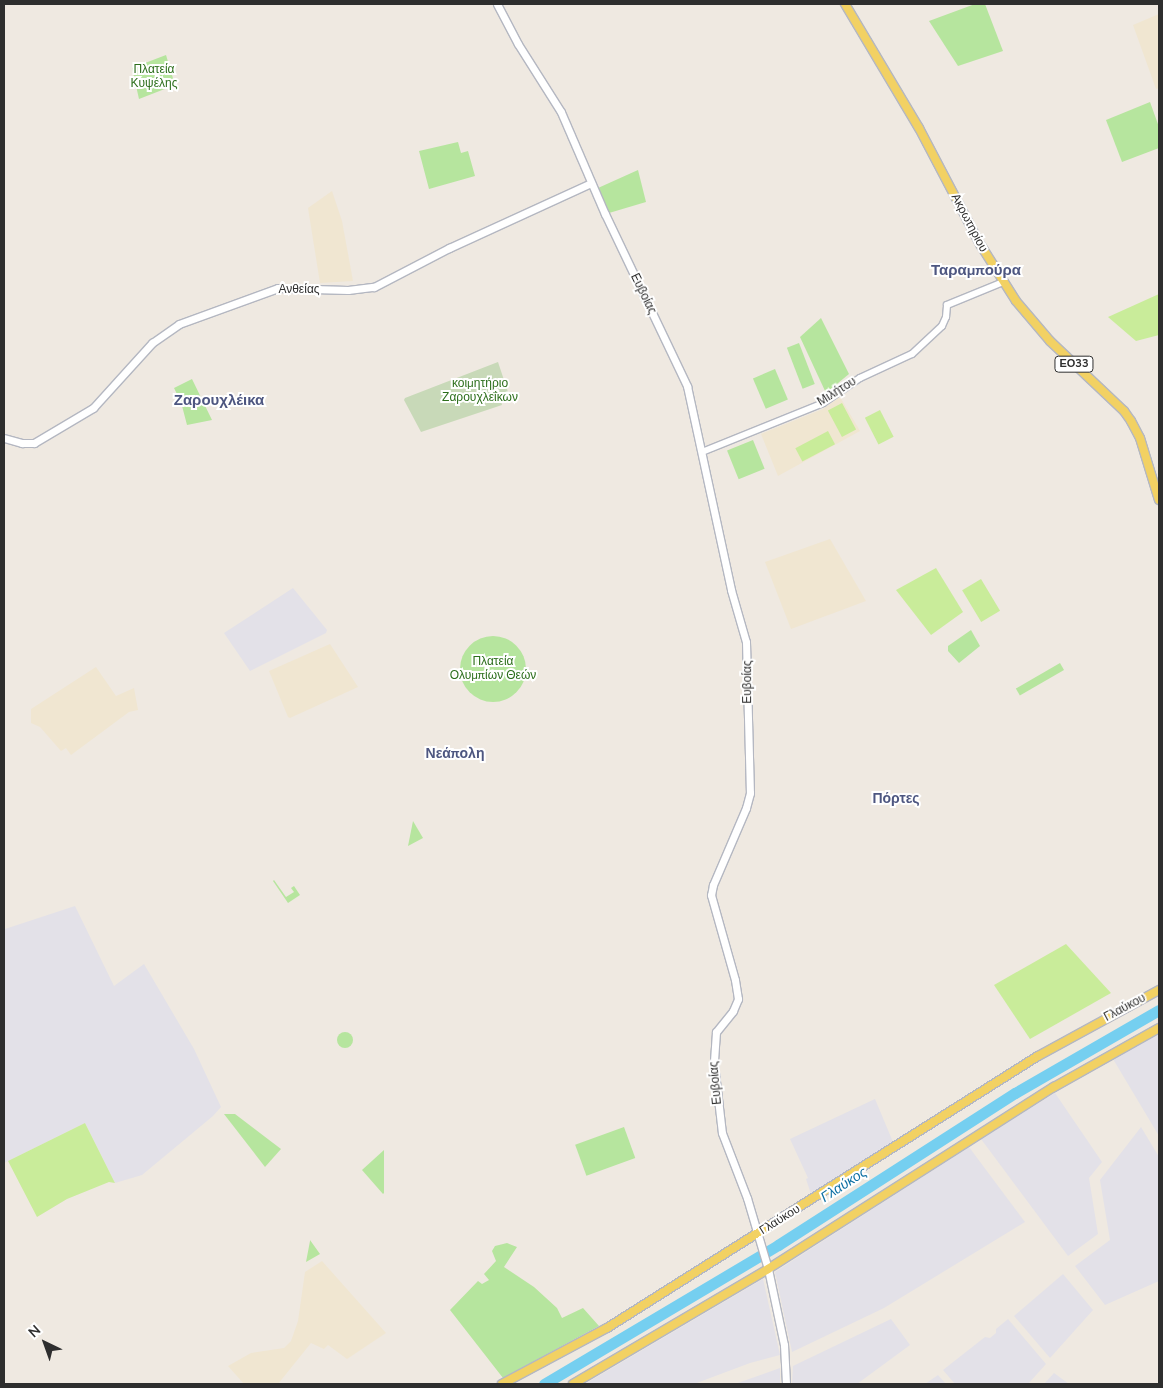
<!DOCTYPE html>
<meta charset="utf-8">
<style>
body{margin:0}
#map{position:relative;width:1163px;height:1388px;overflow:hidden;background:#efe9e1;font-family:"Nunito Sans",sans-serif}
div>[style]{position:absolute}
[style*='--x']{left:calc(var(--x)*1px);top:calc(var(--y)*1px);width:calc(var(--w)*1px);rotate:calc(var(--a)*1deg)}
.industrial>*{inset:0;background:#e3e1e8}
.education>*{inset:0;background:#f0e6d1}
.green>*{inset:0;background:#b6e59e;transform-origin:0 0}
.round{border-radius:50%}
.cemetery>*{inset:0;background:#c8d9b8}
.pitch>*{inset:0;background:#c9ec9a;transform-origin:0 0}
.river>*{height:11px;margin:-5.5px;padding:0 5.5px;transform-origin:5.5px;border-radius:5.5px;background:#75cff0}
.roads{filter:drop-shadow(1px 0 #b4b7c1) drop-shadow(-1px 0 #b4b7c1) drop-shadow(0 1px #b4b7c1) drop-shadow(0 -1px #b4b7c1)}
.tertiary>*{height:6px;margin:-3px;padding:0 3px;transform-origin:3px;border-radius:3px;background:#fff}
.secondary>*{height:7px;margin:-3.5px;padding:0 3.5px;transform-origin:3.5px;border-radius:3.5px;background:#fff}
.primary>*{height:8px;margin:-4px;padding:0 4px;transform-origin:4px;border-radius:4px;background:#f2d163}
span{translate:-50% -50%;white-space:nowrap;text-align:center;line-height:1.15;-webkit-text-stroke:4px #fff;paint-order:stroke}
.shield-label span{padding:1px 4px;background:#fff;border:1px solid;border-radius:4px;-webkit-text-stroke-width:0}
.shield-label{font-size:11px;color:#2e2e2e;font-weight:700}
.park-label{font-size:12px;color:#2c6e1b}
.street-label{font-size:12px;color:#2e2e2e}
.neighbourhood-label{font-size:14px;color:#4d5680;font-weight:700}
.water-label{font-size:14px;color:#0d6fa3;font-style:italic}
.quarter-label{font-size:15px;color:#4d5680;font-weight:700}
.frame{position:absolute;inset:0;border:5px solid #2e2e2e;pointer-events:none}
.north{position:absolute;left:20px;top:1318px;width:50px;height:50px;-webkit-text-stroke:4px #fff;paint-order:stroke;rotate:318deg;font-size:14px;font-weight:700;line-height:20px;text-align:center;color:#2e2e2e}
.north::after{content:'';display:block;margin:auto;width:18px;height:22px;background:#2e2e2e;clip-path:polygon(50% 0,100% 100%,50% 72%,0 100%)}
</style>
<div id="map">
<div class="industrial">
<i style="clip-path:polygon(293px 588px,327px 630px,326px 633px,250px 671px,224px 633px)"></i>
<i style="clip-path:polygon(75px 906px,114px 986px,144px 964px,194px 1049px,221px 1107px,213px 1116px,142px 1175px,115px 1183px,85px 1123px,4px 1163px,4px 927px,5px 929px)"></i>
<i style="clip-path:polygon(1159px 1034px,1159px 1136px,1113px 1059px)"></i>
<i style="clip-path:polygon(1055px 1093px,1102px 1162px,1089px 1178px,1098px 1234px,1068px 1256px,981px 1139px)"></i>
<i style="clip-path:polygon(875px 1099px,893px 1142px,811px 1194px,806px 1179px,808px 1178px,790px 1139px)"></i>
<i style="clip-path:polygon(1141px 1127px,1159px 1157px,1159px 1281px,1105px 1305px,1075px 1266px,1110px 1240px,1100px 1180px)"></i>
<i style="clip-path:polygon(969px 1147px,1025px 1222px,884px 1308px,792px 1352px,775px 1272px)"></i>
<i style="clip-path:polygon(1063px 1274px,1093px 1310px,1050px 1358px,1014px 1316px)"></i>
<i style="clip-path:polygon(763px 1279px,780px 1355px,750px 1363px,694px 1384px,585px 1384px)"></i>
<i style="clip-path:polygon(891px 1319px,910px 1345px,857px 1384px,792px 1384px,793px 1366px)"></i>
<i style="clip-path:polygon(1008px 1319px,1046px 1364px,1028px 1384px,955px 1384px,943px 1370px,985px 1337px,990px 1338px,996px 1333px,996px 1329px)"></i>
<i style="clip-path:polygon(780px 1368px,780px 1384px,735px 1384px)"></i>
<i style="clip-path:polygon(1054px 1373px,1069px 1384px,1044px 1384px)"></i>
<i style="clip-path:polygon(938px 1375px,946px 1384px,925px 1384px)"></i>
</div>
<div class="education">
<i style="clip-path:polygon(1159px 14px,1159px 88px,1156px 89px,1133px 25px)"></i>
<i style="clip-path:polygon(332px 191px,342px 221px,353px 281px,320px 283px,308px 208px)"></i>
<i style="clip-path:polygon(840px 397px,860px 431px,778px 476px,761px 434px,823px 409px)"></i>
<i style="clip-path:polygon(830px 539px,866px 601px,791px 629px,765px 562px)"></i>
<i style="clip-path:polygon(330px 644px,358px 687px,290px 718px,288px 717px,269px 671px)"></i>
<i style="clip-path:polygon(96px 667px,116px 696px,134px 688px,138px 710px,129px 712px,71px 755px,66px 748px,61px 751px,40px 727px,31px 723px,31px 709px)"></i>
<i style="clip-path:polygon(322px 1261px,386px 1333px,347px 1359px,328px 1345px,324px 1349px,311px 1343px,278px 1384px,244px 1384px,228px 1366px,251px 1353px,284px 1348px,291px 1341px,298px 1321px,305px 1272px)"></i>
</div>
<div class="green">
<i style="clip-path:polygon(975px 4px,985px 4px,1003px 51px,958px 66px,929px 21px)"></i>
<i style="clip-path:polygon(166px 55px,175px 85px,139px 99px,132px 68px)"></i>
<i style="clip-path:polygon(1150px 102px,1159px 127px,1159px 148px,1122px 162px,1106px 120px)"></i>
<i style="clip-path:polygon(458px 142px,461px 153px,468px 151px,475px 176px,429px 189px,419px 151px)"></i>
<i style="clip-path:polygon(638px 170px,646px 202px,609px 213px,598px 188px)"></i>
<i style="clip-path:polygon(821px 318px,849px 374px,826px 393px,800px 337px)"></i>
<i style="left:799px;top:343px;width:44px;height:13px;rotate:69deg"></i>
<i style="left:775px;top:369px;width:33px;height:24px;rotate:67deg"></i>
<i style="clip-path:polygon(192px 379px,212px 420px,187px 425px,181px 402px,174px 388px)"></i>
<i style="left:753px;top:440px;width:31px;height:28px;rotate:68deg"></i>
<i style="clip-path:polygon(971px 630px,980px 646px,959px 663px,948px 651px,948px 646px)"></i>
<i class="round" style="left:460px;top:636px;width:66px;height:66px"></i>
<i style="left:1060px;top:663px;width:8px;height:51px;rotate:60deg"></i>
<i style="clip-path:polygon(413px 821px,423px 838px,408px 846px)"></i>
<i style="clip-path:polygon(274px 880px,286px 897px,294px 892px,291px 888px,294px 886px,300px 895px,288px 903px,273px 881px)"></i>
<i class="round" style="left:337px;top:1032px;width:16px;height:16px"></i>
<i style="clip-path:polygon(224px 1114px,235px 1114px,281px 1149px,265px 1167px)"></i>
<i style="left:624px;top:1127px;width:33px;height:52px;rotate:70deg"></i>
<i style="clip-path:polygon(384px 1150px,384px 1193px,383px 1194px,362px 1170px)"></i>
<i style="clip-path:polygon(310px 1240px,320px 1254px,306px 1262px,310px 1241px)"></i>
<i style="clip-path:polygon(507px 1243px,517px 1247px,504px 1267px,534px 1287px,557px 1308px,562px 1318px,583px 1308px,599px 1326px,503px 1378px,450px 1310px,478px 1281px,482px 1284px,489px 1280px,484px 1274px,496px 1261px,492px 1251px,495px 1246px)"></i>
</div>
<div class="cemetery">
<i style="clip-path:polygon(498px 362px,508px 392px,500px 397px,502px 405px,421px 432px,404px 400px,405px 398px)"></i>
</div>
<div class="pitch">
<i style="clip-path:polygon(1159px 294px,1159px 335px,1136px 341px,1108px 317px)"></i>
<i style="left:842px;top:403px;width:30px;height:16px;rotate:62deg"></i>
<i style="left:880px;top:410px;width:30px;height:17px;rotate:63deg"></i>
<i style="left:828px;top:431px;width:15px;height:37px;rotate:62deg"></i>
<i style="clip-path:polygon(936px 568px,963px 612px,931px 635px,896px 590px)"></i>
<i style="left:981px;top:579px;width:37px;height:22px;rotate:59deg"></i>
<i style="clip-path:polygon(1066px 944px,1111px 993px,1030px 1039px,994px 985px)"></i>
<i style="clip-path:polygon(85px 1123px,115px 1183px,109px 1182px,67px 1199px,37px 1217px,8px 1161px)"></i>
</div>
<div class="river">
<i style="--x:544;--y:1384;--w:272;--a:-30.7"></i>
<i style="--x:778;--y:1245;--w:282;--a:-32.7"></i>
<i style="--x:1015;--y:1093;--w:166;--a:-30"></i>
</div>
<div class="roads">
<div class="tertiary">
<i style="--x:702;--y:452;--w:131;--a:-22"></i>
<i style="--x:823;--y:403;--w:45;--a:-34"></i>
<i style="--x:860;--y:378;--w:57;--a:-24.8"></i>
<i style="--x:912;--y:354;--w:41;--a:-43"></i>
<i style="--x:942;--y:326;--w:10;--a:-66"></i>
<i style="--x:946;--y:317;--w:12;--a:-85"></i>
<i style="--x:947;--y:305;--w:61;--a:-22.3"></i>
</div>
<div class="secondary">
<i style="--x:497;--y:4;--w:45;--a:62.3"></i>
<i style="--x:518;--y:44;--w:80;--a:57.7"></i>
<i style="--x:561;--y:112;--w:111;--a:66.7"></i>
<i style="--x:605;--y:214;--w:191;--a:64.5"></i>
<i style="--x:687;--y:386;--w:209;--a:77.8"></i>
<i style="--x:731;--y:590;--w:54;--a:73.9"></i>
<i style="--x:746;--y:642;--w:151;--a:88.5"></i>
<i style="--x:750;--y:793;--w:16;--a:105"></i>
<i style="--x:746;--y:808;--w:84;--a:113.2"></i>
<i style="--x:713;--y:885;--w:10;--a:101"></i>
<i style="--x:711;--y:895;--w:88;--a:74.2"></i>
<i style="--x:735;--y:980;--w:19;--a:81"></i>
<i style="--x:738;--y:999;--w:13;--a:113"></i>
<i style="--x:733;--y:1011;--w:27;--a:129"></i>
<i style="--x:716;--y:1032;--w:32;--a:94"></i>
<i style="--x:714;--y:1064;--w:69;--a:83.4"></i>
<i style="--x:722;--y:1133;--w:70;--a:69"></i>
<i style="--x:747;--y:1198;--w:74;--a:73.5"></i>
<i style="--x:768;--y:1269;--w:78;--a:78.1"></i>
<i style="--x:784;--y:1345;--w:39;--a:87"></i>
<i style="--x:4;--y:438;--w:19;--a:16"></i>
<i style="--x:22;--y:443;--w:12;--a:0"></i>
<i style="--x:34;--y:443;--w:69;--a:-30.7"></i>
<i style="--x:93;--y:408;--w:88;--a:-47.8"></i>
<i style="--x:152;--y:343;--w:33;--a:-35"></i>
<i style="--x:179;--y:324;--w:105;--a:-20"></i>
<i style="--x:278;--y:288;--w:70;--a:1.6"></i>
<i style="--x:348;--y:290;--w:26;--a:-7"></i>
<i style="--x:374;--y:287;--w:85;--a:-27.5"></i>
<i style="--x:449;--y:248;--w:156;--a:-24.6"></i>
</div>
<div class="primary">
<i style="--x:845;--y:4;--w:144;--a:59.2"></i>
<i style="--x:919;--y:128;--w:131;--a:62.3"></i>
<i style="--x:980;--y:244;--w:67;--a:57.7"></i>
<i style="--x:1016;--y:301;--w:52;--a:49.6"></i>
<i style="--x:1050;--y:341;--w:102;--a:43.4"></i>
<i style="--x:1124;--y:411;--w:12;--a:55"></i>
<i style="--x:1131;--y:421;--w:19;--a:62"></i>
<i style="--x:1140;--y:438;--w:65;--a:73"></i>
<i style="--x:502;--y:1384;--w:119;--a:-28.1"></i>
<i style="--x:607;--y:1328;--w:510;--a:-32.26"></i>
<i style="--x:1038;--y:1056;--w:138;--a:-28.6"></i>
<i style="--x:573;--y:1384;--w:226;--a:-30.5"></i>
<i style="--x:768;--y:1269;--w:339;--a:-32.5"></i>
<i style="--x:1054;--y:1087;--w:120;--a:-29.3"></i>
</div>
</div>
<div class="shield-label">
<span style="left:1074px;top:364px">ΕΟ33</span>
</div>
<div class="park-label">
<span style="left:154px;top:77px">Πλατεία<br>Κυψέλης</span>
<span style="left:480px;top:391px">κοιμητήριο<br>Ζαρουχλεΐκων</span>
<span style="left:493px;top:669px">Πλατεία<br>Ολυμπίων Θεών</span>
</div>
<div class="street-label">
<span style="left:969px;top:223px;rotate:62deg">Ακρωτηρίου</span>
<span style="left:299px;top:290px">Ανθείας</span>
<span style="left:643px;top:294px;rotate:64deg">Ευβοίας</span>
<span style="left:837px;top:392px;rotate:-32deg">Μιλήτου</span>
<span style="left:748px;top:682px;rotate:-90deg">Ευβοίας</span>
<span style="left:1125px;top:1008px;rotate:-28deg">Γλαύκου</span>
<span style="left:716px;top:1083px;rotate:-95deg">Ευβοίας</span>
<span style="left:780px;top:1220px;rotate:-32deg">Γλαύκου</span>
</div>
<div class="neighbourhood-label">
<span style="left:455px;top:754px">Νεάπολη</span>
<span style="left:896px;top:799px">Πόρτες</span>
</div>
<div class="water-label">
<span style="left:844px;top:1185px;rotate:-33deg">Γλαύκος</span>
</div>
<div class="quarter-label">
<span style="left:976px;top:271px">Ταραμπούρα</span>
<span style="left:219px;top:401px">Ζαρουχλέικα</span>
</div>
<div class="frame"></div>
<div class="north">N</div>
</div>
